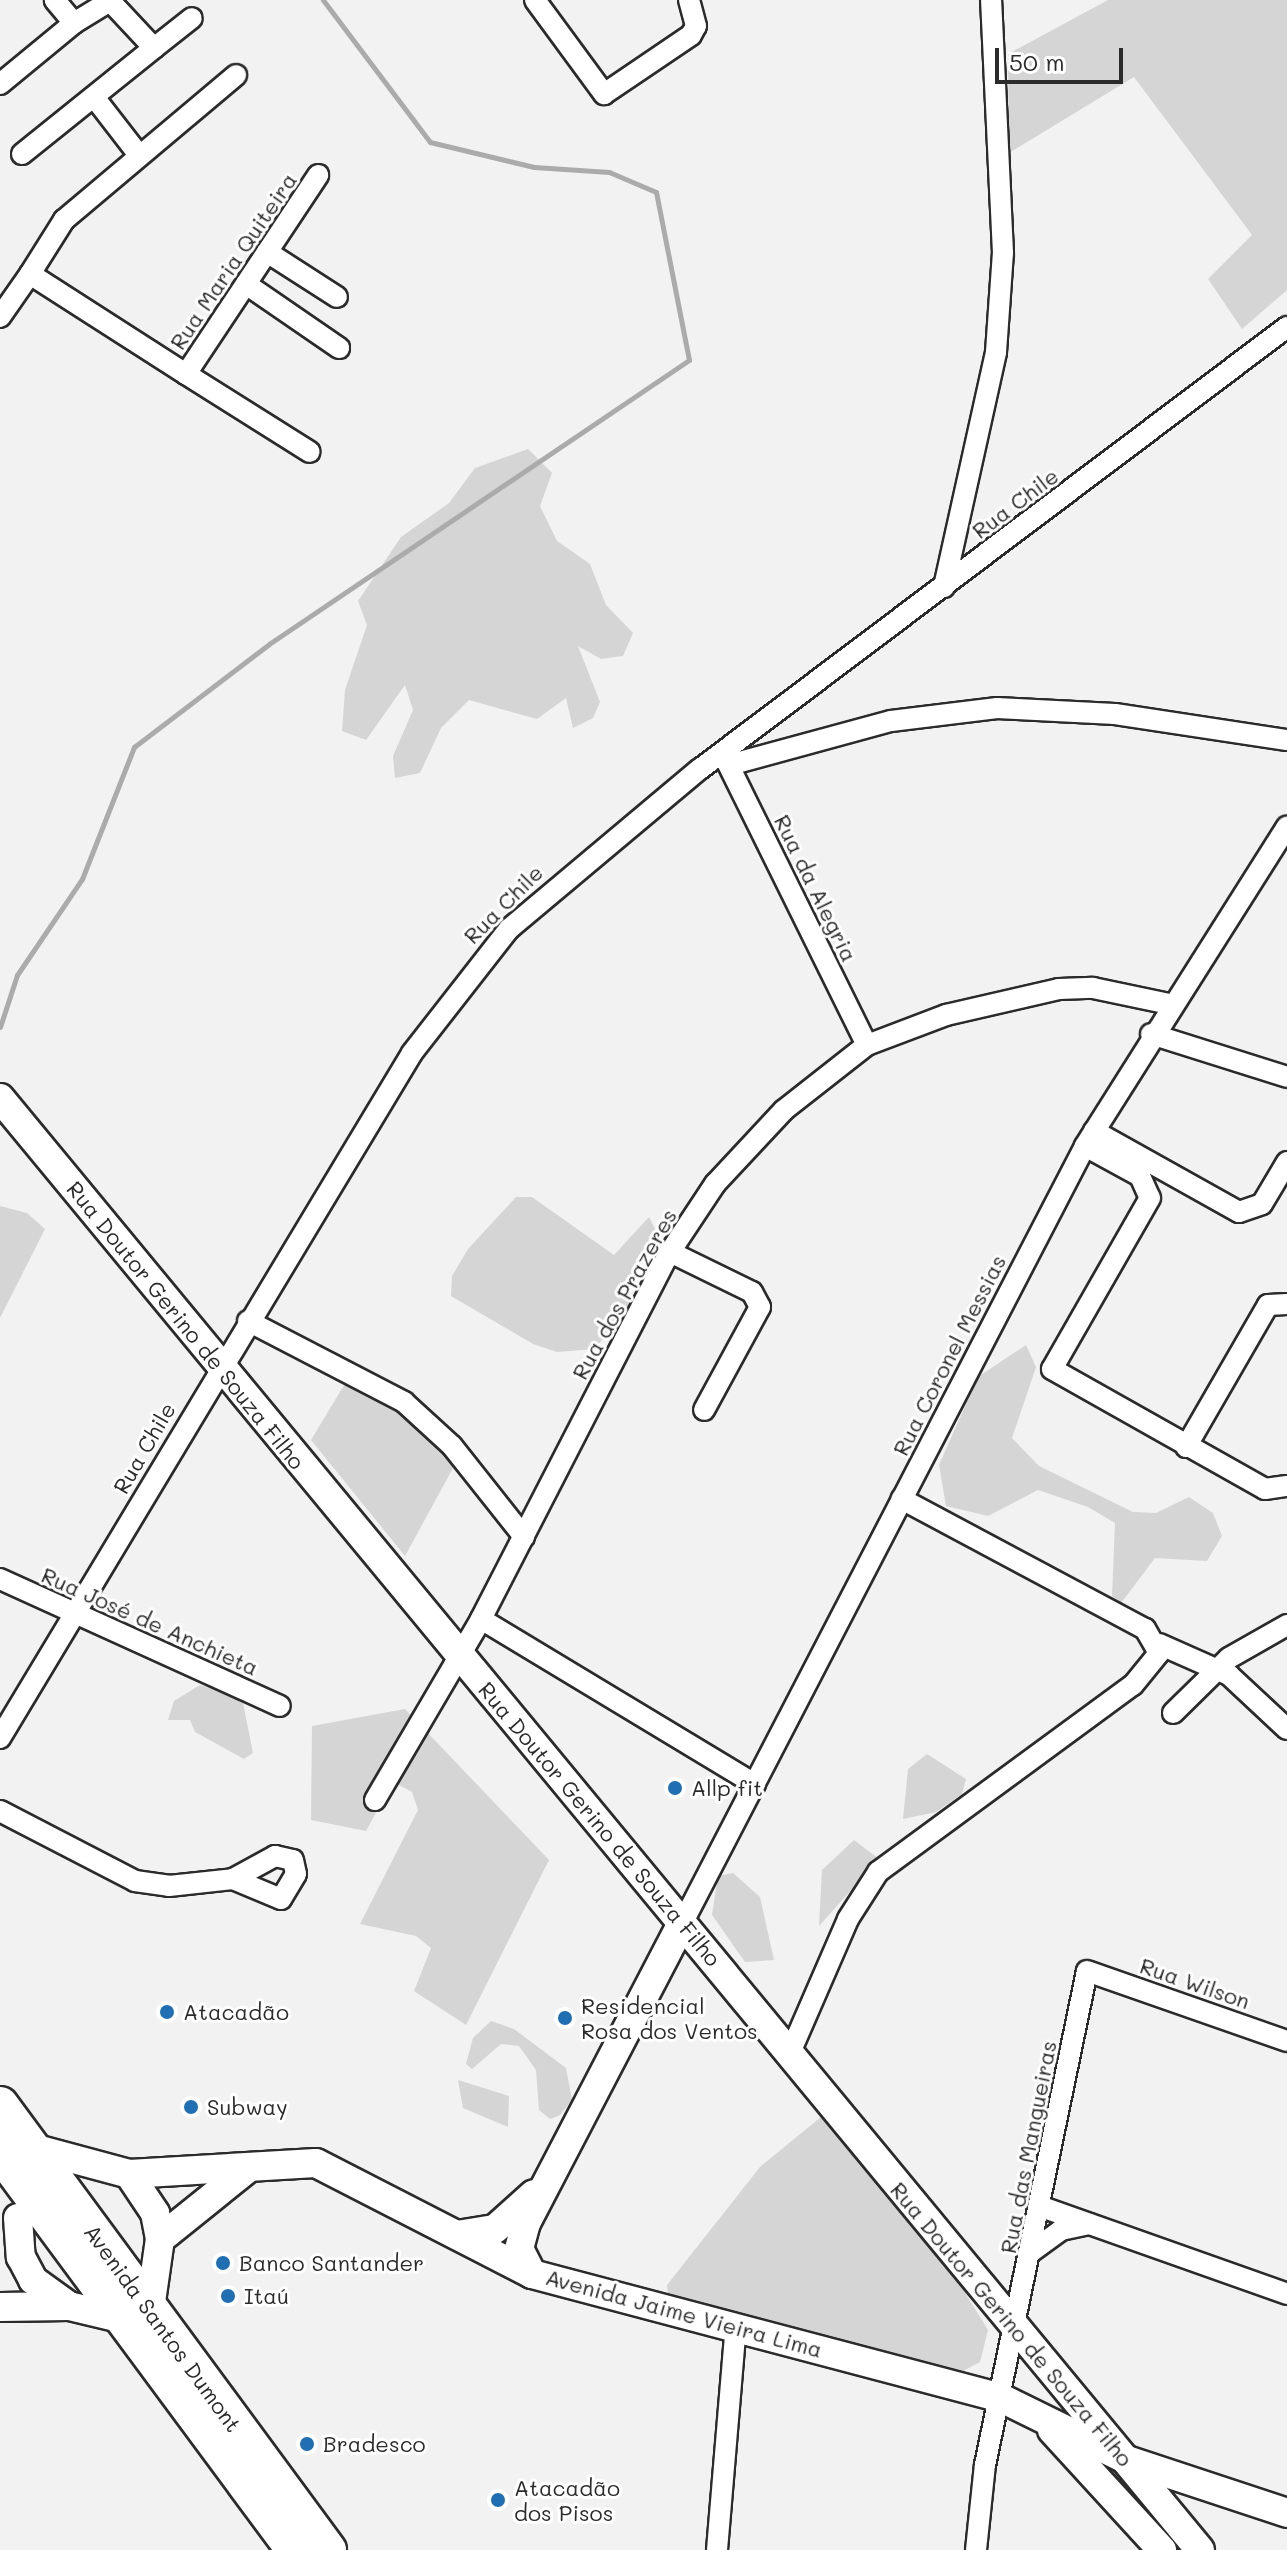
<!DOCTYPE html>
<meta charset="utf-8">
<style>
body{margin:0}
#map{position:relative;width:1287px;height:2550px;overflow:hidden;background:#f2f2f2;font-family:Mali,sans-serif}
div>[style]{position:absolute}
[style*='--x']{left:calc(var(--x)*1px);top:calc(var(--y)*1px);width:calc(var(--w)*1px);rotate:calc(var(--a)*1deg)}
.green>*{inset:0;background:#d5d5d5}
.stream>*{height:5px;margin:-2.5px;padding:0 2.5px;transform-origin:2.5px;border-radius:2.5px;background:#ababab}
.roads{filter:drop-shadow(2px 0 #2b2b2b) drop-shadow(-2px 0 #2b2b2b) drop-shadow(0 2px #2b2b2b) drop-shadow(0 -2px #2b2b2b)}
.street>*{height:20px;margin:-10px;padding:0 10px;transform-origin:10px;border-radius:10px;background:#fff}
.secondary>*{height:28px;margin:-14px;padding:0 14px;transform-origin:14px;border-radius:14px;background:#fff}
.highway>*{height:36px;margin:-18px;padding:0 18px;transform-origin:18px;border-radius:18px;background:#fff}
.dots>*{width:22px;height:22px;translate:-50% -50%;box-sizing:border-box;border:4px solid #fff;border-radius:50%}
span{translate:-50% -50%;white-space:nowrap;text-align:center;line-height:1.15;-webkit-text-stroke:6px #fff;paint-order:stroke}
.street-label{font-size:22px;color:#2b2b2b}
.poi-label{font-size:22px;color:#2b2b2b}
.left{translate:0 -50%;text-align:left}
.scale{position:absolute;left:995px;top:48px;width:128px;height:36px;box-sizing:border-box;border:4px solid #2b2b2b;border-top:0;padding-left:10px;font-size:24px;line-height:28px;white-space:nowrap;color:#2b2b2b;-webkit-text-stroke:6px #fff;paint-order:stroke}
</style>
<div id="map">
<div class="green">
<i style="clip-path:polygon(1108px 0,1287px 0,1287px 290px,1242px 329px,1208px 279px,1252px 235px,1134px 77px,1009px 153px,1008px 54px)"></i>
<i style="clip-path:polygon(528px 449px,552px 473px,540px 506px,557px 541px,590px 564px,606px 605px,633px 633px,623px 656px,601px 659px,578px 646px,600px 702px,593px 718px,573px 728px,566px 698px,537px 719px,469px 700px,441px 728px,420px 773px,395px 778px,393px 756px,413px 710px,405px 685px,366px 740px,342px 731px,345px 690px,367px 625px,358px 601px,401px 537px,449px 503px,475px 468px)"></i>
<i style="clip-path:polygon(516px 1197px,532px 1197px,614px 1255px,649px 1217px,657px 1233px,633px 1276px,628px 1306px,595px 1349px,557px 1352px,533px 1344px,451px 1296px,452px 1276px,468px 1249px)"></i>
<i style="clip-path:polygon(0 1206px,27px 1213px,45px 1229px,0 1318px)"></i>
<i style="clip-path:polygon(1026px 1345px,1036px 1367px,1012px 1438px,1039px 1466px,1133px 1512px,1156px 1513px,1189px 1497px,1213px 1513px,1222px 1536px,1207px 1561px,1155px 1558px,1121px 1603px,1112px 1596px,1115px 1523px,1088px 1507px,1038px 1490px,988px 1516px,946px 1506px,939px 1465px,978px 1377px)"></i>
<i style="clip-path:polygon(346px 1382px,387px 1399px,437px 1443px,453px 1468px,405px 1556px,311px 1440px)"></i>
<i style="clip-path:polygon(200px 1685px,242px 1698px,253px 1753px,244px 1759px,195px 1732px,190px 1720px,168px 1720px,174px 1701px)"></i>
<i style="clip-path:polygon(405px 1709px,549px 1860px,466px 2025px,414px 1991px,431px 1948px,416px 1936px,360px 1924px,418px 1810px,412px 1792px,393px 1782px,366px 1831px,311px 1820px,312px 1726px)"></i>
<i style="clip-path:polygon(927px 1754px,966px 1779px,962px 1794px,936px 1812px,903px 1819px,908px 1769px)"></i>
<i style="clip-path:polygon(854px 1840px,879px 1859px,819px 1926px,822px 1870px)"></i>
<i style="clip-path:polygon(733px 1873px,760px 1897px,774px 1960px,745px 1962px,712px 1915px,718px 1876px)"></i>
<i style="clip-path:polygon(491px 2021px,514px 2029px,566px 2068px,572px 2100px,560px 2115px,550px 2119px,539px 2110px,536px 2070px,519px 2046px,501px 2044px,472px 2069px,466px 2064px,473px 2038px)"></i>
<i style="clip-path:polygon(458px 2080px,509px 2096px,508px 2127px,463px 2108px)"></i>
<i style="clip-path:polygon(827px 2112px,934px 2242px,988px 2330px,980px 2362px,963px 2371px,668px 2295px,667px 2285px,760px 2167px)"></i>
</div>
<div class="stream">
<i style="--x:0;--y:1027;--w:55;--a:-71.9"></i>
<i style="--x:17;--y:975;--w:116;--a:-55.9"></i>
<i style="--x:82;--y:879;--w:142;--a:-68.5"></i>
<i style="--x:134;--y:747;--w:170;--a:-37.3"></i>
<i style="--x:269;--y:644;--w:507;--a:-34.07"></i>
<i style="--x:689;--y:360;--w:171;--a:-101.1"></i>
<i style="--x:656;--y:192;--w:51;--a:-156.9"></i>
<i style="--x:609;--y:172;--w:75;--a:-176.2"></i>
<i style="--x:534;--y:167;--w:107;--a:-166.5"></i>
<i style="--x:430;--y:142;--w:178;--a:-127"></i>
</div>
<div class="roads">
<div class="street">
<i style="--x:535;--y:0;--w:117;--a:53.7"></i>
<i style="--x:604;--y:94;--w:105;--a:-34.1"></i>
<i style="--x:691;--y:35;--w:10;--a:-61"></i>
<i style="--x:696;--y:26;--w:27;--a:-105"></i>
<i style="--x:154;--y:48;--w:48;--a:-38.3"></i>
<i style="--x:0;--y:84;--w:96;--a:-39.5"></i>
<i style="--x:94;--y:97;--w:72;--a:52.3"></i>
<i style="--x:22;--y:154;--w:169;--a:-38.8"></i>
<i style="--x:154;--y:48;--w:64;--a:-133.1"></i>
<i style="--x:110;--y:1;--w:42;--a:148.6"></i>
<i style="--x:74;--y:23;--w:30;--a:-130"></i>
<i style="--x:267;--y:252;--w:83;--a:32.7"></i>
<i style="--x:30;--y:274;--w:64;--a:-57.8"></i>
<i style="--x:64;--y:220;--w:225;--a:-40.1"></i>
<i style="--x:246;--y:284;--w:113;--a:34.5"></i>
<i style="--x:0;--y:317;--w:52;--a:-55.1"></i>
<i style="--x:30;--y:274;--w:185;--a:32.7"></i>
<i style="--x:186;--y:374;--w:239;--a:-56.4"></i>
<i style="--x:186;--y:374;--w:146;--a:32.2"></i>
<i style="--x:944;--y:587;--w:241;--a:-77.5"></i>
<i style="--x:996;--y:352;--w:99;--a:-86"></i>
<i style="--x:1003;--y:253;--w:253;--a:-92.7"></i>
<i style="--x:724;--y:756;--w:322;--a:63.7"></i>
<i style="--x:729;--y:765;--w:168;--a:-15.2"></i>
<i style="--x:891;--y:721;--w:107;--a:-7"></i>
<i style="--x:997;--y:708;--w:118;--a:2.9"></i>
<i style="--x:1115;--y:714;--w:174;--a:8.6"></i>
<i style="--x:1151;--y:1034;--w:143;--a:17.5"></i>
<i style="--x:1094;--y:1131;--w:166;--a:29.2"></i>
<i style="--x:1239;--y:1212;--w:24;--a:-19"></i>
<i style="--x:1262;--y:1204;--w:49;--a:-59.2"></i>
<i style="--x:1085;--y:1146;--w:63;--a:28.6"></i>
<i style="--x:1140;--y:1176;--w:24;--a:66"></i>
<i style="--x:1150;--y:1198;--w:197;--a:119.8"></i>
<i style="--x:1052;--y:1369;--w:244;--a:29.4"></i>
<i style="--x:1265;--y:1489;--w:22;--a:-8"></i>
<i style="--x:670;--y:1252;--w:91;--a:26"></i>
<i style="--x:752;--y:1292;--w:17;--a:62"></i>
<i style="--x:760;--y:1307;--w:117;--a:118.5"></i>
<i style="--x:248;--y:1321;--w:176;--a:27.4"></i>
<i style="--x:404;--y:1402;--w:65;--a:42.5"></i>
<i style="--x:452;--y:1446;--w:116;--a:51.6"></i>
<i style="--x:1186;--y:1447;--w:164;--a:-60"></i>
<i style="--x:1268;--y:1305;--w:19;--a:-3"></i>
<i style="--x:0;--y:1579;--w:307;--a:24.4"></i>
<i style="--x:481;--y:1619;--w:320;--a:31.1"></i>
<i style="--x:1159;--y:1644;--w:77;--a:23.9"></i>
<i style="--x:1229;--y:1675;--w:79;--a:43"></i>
<i style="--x:1173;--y:1713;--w:78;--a:-44.5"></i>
<i style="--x:1229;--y:1658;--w:67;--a:-29.6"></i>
<i style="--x:0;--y:1738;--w:799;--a:-58.97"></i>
<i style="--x:412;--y:1053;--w:157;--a:-52"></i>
<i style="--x:509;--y:929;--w:249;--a:-40"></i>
<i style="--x:700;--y:769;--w:735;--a:-36.98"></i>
<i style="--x:375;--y:1800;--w:210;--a:-59.6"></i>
<i style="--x:481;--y:1619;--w:413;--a:-62.8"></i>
<i style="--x:670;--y:1252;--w:82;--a:-56.5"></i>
<i style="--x:715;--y:1184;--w:101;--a:-47"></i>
<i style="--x:784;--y:1110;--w:105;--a:-38.1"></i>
<i style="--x:867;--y:1045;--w:85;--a:-20.8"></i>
<i style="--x:946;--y:1015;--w:116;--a:-13"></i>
<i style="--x:1059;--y:989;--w:34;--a:-2"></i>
<i style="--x:1093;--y:988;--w:78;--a:11.9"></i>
<i style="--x:0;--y:1811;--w:152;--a:27.4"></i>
<i style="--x:135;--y:1881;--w:34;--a:8"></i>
<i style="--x:169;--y:1886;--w:64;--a:-6.2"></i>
<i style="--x:233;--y:1879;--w:48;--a:-28.7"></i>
<i style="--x:275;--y:1856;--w:18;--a:13"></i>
<i style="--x:293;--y:1860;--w:14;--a:78"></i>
<i style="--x:296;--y:1874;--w:29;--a:121"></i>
<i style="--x:281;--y:1899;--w:52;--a:-157.4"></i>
<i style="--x:683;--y:1922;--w:874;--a:-62.61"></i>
<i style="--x:1085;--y:1146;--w:378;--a:-57.7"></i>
<i style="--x:789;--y:2055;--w:148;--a:-66.5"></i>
<i style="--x:848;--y:1919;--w:56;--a:-57.4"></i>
<i style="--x:878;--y:1872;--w:316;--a:-36.3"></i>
<i style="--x:1133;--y:1685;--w:41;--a:-50.9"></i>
<i style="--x:1159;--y:1653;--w:28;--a:-120"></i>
<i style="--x:1145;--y:1629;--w:276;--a:-151.9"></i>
<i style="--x:1039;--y:2206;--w:263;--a:19.5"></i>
<i style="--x:1031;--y:2252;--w:37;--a:-36"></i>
<i style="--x:1061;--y:2230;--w:29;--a:-12"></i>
<i style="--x:717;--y:2550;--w:226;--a:-85.2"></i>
<i style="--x:976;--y:2550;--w:85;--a:-84"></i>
<i style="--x:985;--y:2465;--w:504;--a:-78.33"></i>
<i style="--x:1087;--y:1971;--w:212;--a:19.3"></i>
</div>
<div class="secondary">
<i style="--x:0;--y:1098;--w:1884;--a:50.43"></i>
<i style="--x:29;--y:2147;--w:104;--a:15.1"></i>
<i style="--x:129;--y:2174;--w:187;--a:-3.4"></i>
<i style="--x:316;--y:2163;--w:243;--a:27.2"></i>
<i style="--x:532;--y:2274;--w:485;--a:14.8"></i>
<i style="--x:1001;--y:2398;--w:140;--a:26.2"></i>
<i style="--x:1127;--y:2460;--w:169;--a:18.3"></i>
<i style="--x:129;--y:2174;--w:47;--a:56.3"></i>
<i style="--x:155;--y:2213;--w:26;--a:79"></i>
<i style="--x:18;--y:2218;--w:39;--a:86"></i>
<i style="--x:21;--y:2257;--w:26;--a:62"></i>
<i style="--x:33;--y:2280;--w:44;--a:35.8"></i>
<i style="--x:457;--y:2235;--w:38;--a:-9"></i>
<i style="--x:495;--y:2229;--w:52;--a:-41.9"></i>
<i style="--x:532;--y:2274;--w:28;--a:-117"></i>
<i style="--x:519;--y:2249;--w:27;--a:-75"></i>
<i style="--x:526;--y:2223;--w:339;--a:-62.5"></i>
<i style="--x:0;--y:2307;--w:69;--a:-0.8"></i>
<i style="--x:69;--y:2306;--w:57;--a:13.3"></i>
<i style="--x:150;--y:2309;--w:71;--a:-81.9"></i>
<i style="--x:160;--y:2239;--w:112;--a:-38.8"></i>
<i style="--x:1052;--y:2430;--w:163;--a:47.5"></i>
</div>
<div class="highway">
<i style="--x:0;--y:2105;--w:553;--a:53.61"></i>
<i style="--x:0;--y:2152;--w:495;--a:53.5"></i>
</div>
</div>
<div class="dots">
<i style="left:675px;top:1788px;background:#1f6fb2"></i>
<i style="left:167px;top:2012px;background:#1f6fb2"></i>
<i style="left:565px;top:2018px;background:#1f6fb2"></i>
<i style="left:191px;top:2107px;background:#1f6fb2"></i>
<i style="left:223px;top:2263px;background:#1f6fb2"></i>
<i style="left:228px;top:2296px;background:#1f6fb2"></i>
<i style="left:307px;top:2444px;background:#1f6fb2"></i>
<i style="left:498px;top:2500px;background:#1f6fb2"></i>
</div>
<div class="street-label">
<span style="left:233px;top:261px;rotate:-56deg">Rua Maria Quiteira</span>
<span style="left:1015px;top:503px;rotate:-37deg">Rua Chile</span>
<span style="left:816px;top:888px;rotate:64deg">Rua da Alegria</span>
<span style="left:503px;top:904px;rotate:-45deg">Rua Chile</span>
<span style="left:624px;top:1294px;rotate:-61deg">Rua dos Prazeres</span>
<span style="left:186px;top:1325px;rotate:51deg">Rua Doutor Gerino de Souza Filho</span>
<span style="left:949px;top:1355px;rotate:-63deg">Rua Coronel Messias</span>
<span style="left:144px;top:1448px;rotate:-60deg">Rua Chile</span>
<span style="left:150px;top:1621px;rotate:24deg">Rua José de Anchieta</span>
<span style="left:600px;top:1824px;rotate:50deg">Rua Doutor Gerino de Souza Filho</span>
<span style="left:1195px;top:1983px;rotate:19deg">Rua Wilson</span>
<span style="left:1028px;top:2147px;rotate:-79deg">Rua das Mangueiras</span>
<span style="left:684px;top:2313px;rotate:15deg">Avenida Jaime Vieira Lima</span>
<span style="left:1012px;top:2324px;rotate:50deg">Rua Doutor Gerino de Souza Filho</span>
<span style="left:163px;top:2328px;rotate:54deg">Avenida Santos Dumont</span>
</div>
<div class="poi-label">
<span class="left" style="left:691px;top:1788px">Allp fit</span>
<span class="left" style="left:581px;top:2018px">Residencial<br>Rosa dos Ventos</span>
<span class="left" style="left:183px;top:2012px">Atacadão</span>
<span class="left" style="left:207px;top:2107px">Subway</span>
<span class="left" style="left:239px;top:2263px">Banco Santander</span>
<span class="left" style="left:244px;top:2296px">Itaú</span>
<span class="left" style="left:323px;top:2444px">Bradesco</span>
<span class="left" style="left:514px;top:2500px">Atacadão<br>dos Pisos</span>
</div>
<div class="scale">50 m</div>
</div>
